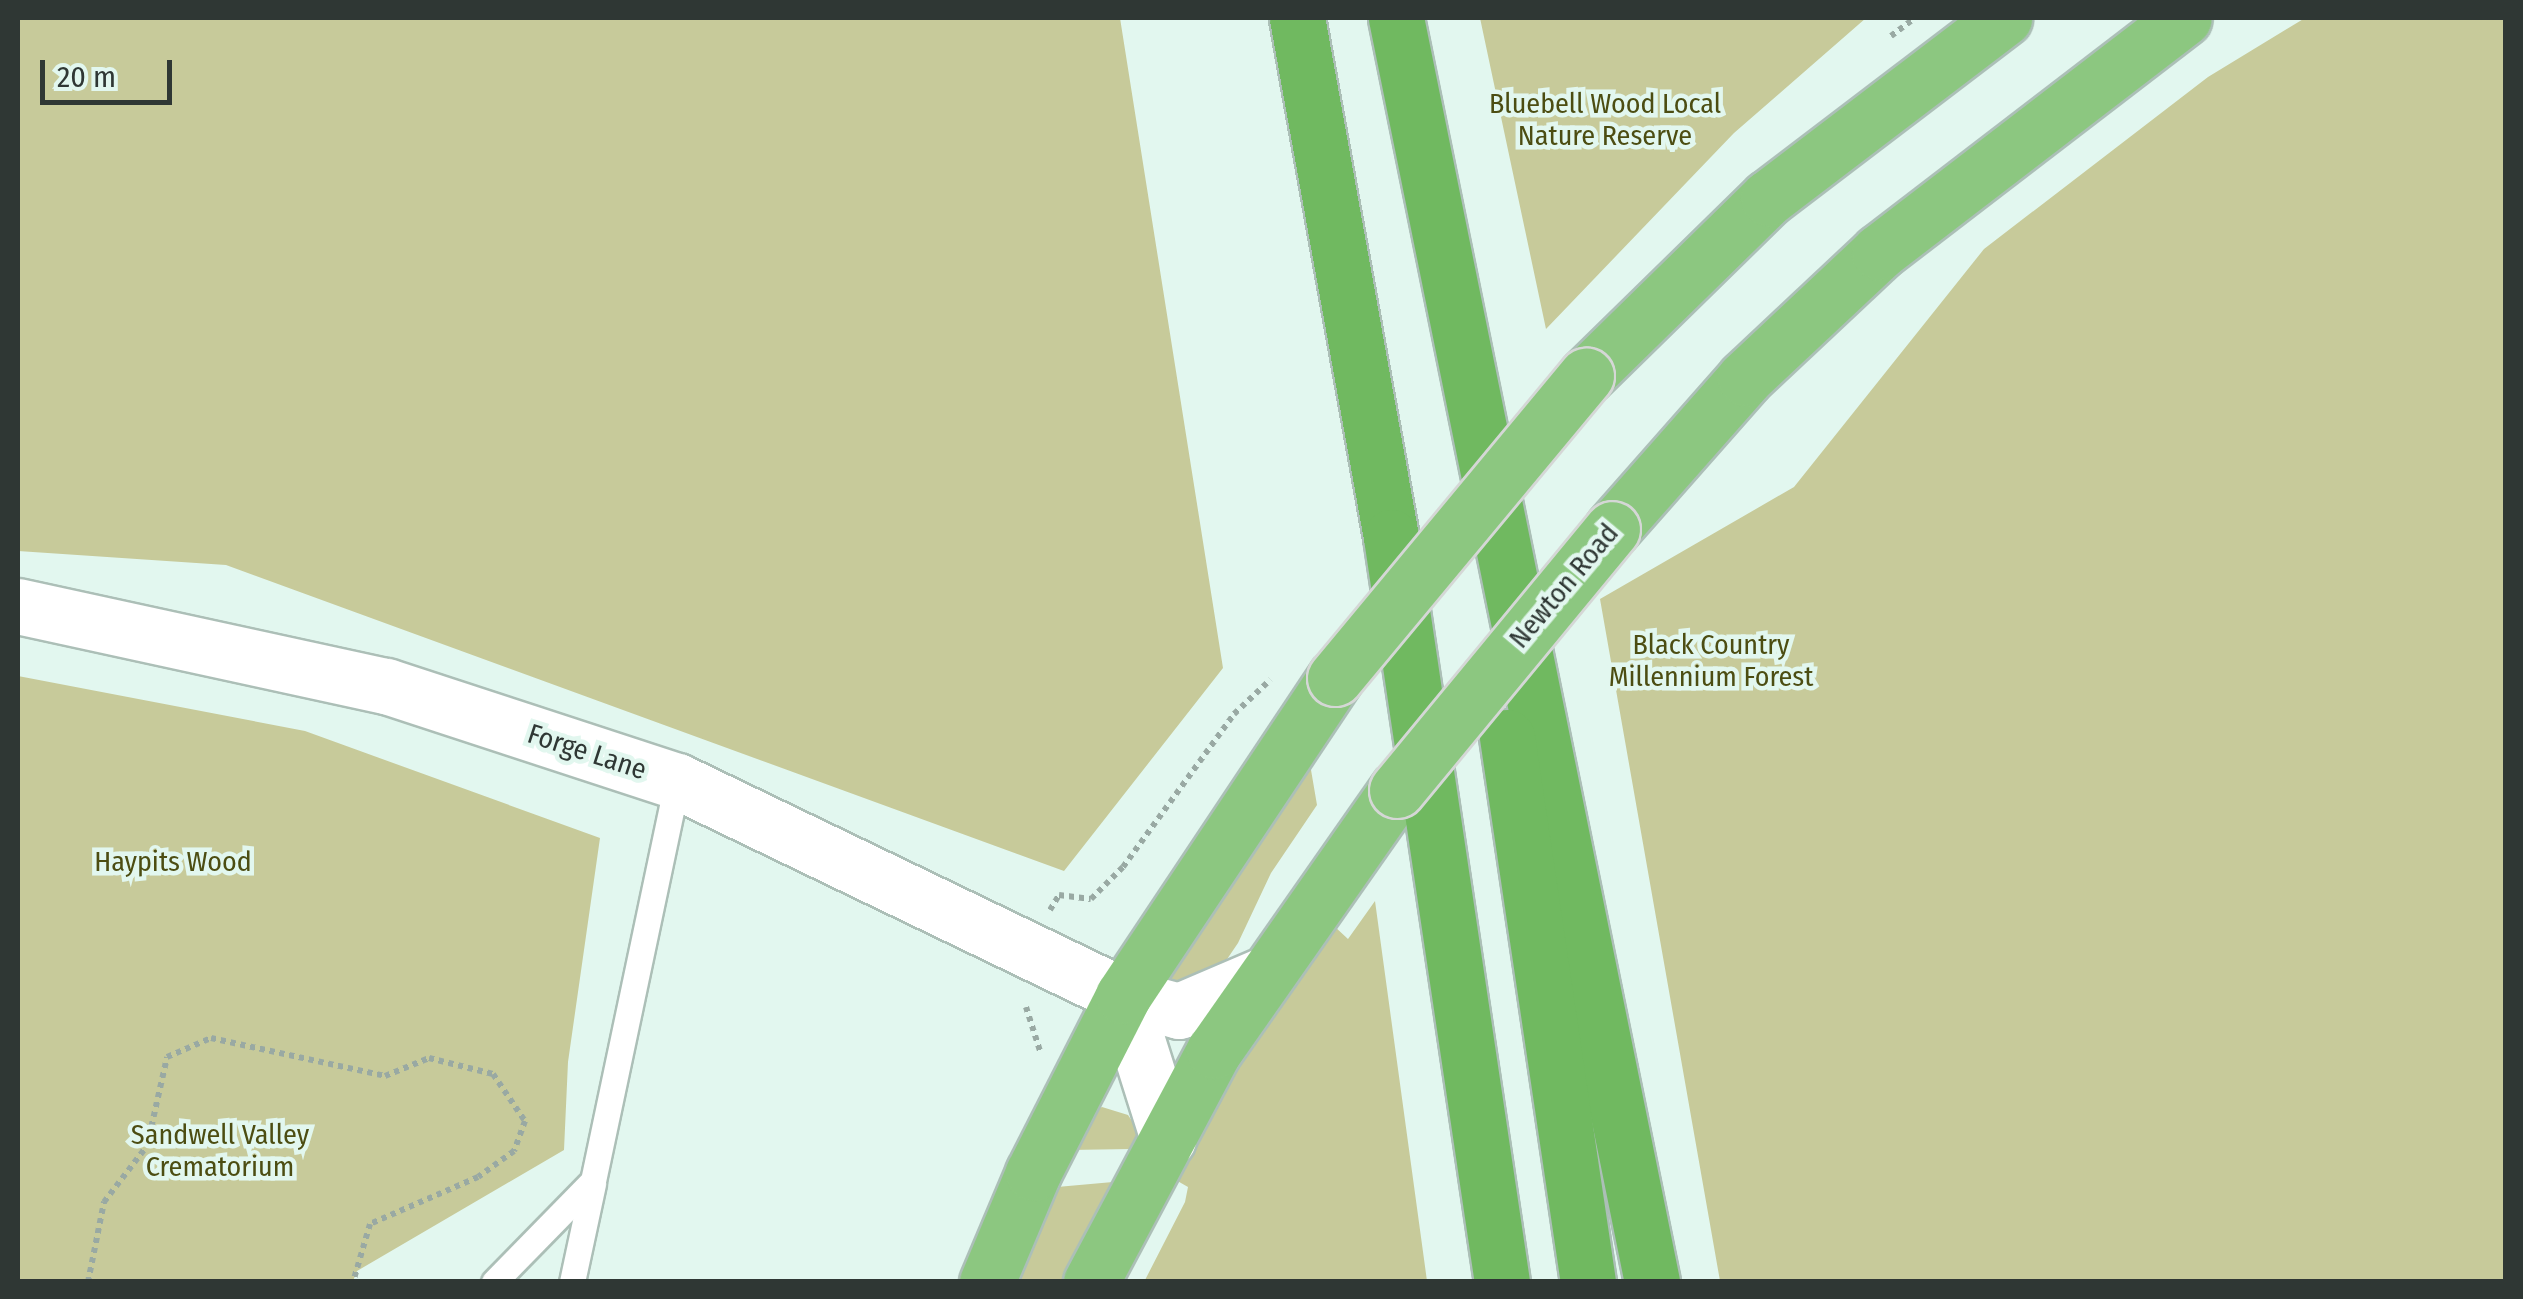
<!DOCTYPE html>
<style>
body{margin:0}
#map{position:relative;width:2523px;height:1299px;overflow:hidden;background:#e2f7ef;font-family:"Fira Sans Condensed",sans-serif}
div>[style]{position:absolute}
[style*='--x']{left:calc(var(--x)*1px);top:calc(var(--y)*1px);width:calc(var(--w)*1px);rotate:calc(var(--a)*1deg)}
.green>*{inset:0;background:#c7ca9a}
.path>*{height:6px;margin-top:-3px;transform-origin:0;background:repeating-linear-gradient(90deg,#99a9a3 0 5px,transparent 0 10px)}
.roads{filter:drop-shadow(2px 0 #acbfb7) drop-shadow(-2px 0 #acbfb7) drop-shadow(0 2px #acbfb7) drop-shadow(0 -2px #acbfb7)}
.service>*{height:25px;margin:-12.5px;padding:0 12.5px;transform-origin:12.5px;border-radius:12.5px;background:#fff}
.tertiary>*{height:55px;margin:-27.5px;padding:0 27.5px;transform-origin:27.5px;border-radius:27.5px;background:#fff}
.trunk>*{height:55px;margin:-27.5px;padding:0 27.5px;transform-origin:27.5px;border-radius:27.5px;background:#8cc780}
.motorway>*{height:55px;margin:-27.5px;padding:0 27.5px;transform-origin:27.5px;border-radius:27.5px;background:#70b960}
.bridges{filter:drop-shadow(2px 0 #d5d7d6) drop-shadow(-2px 0 #d5d7d6) drop-shadow(0 2px #d5d7d6) drop-shadow(0 -2px #d5d7d6)}
.trunk-bridge>*{height:55px;margin:-27.5px;padding:0 27.5px;transform-origin:27.5px;border-radius:27.5px;background:#8cc780}
span{translate:-50% -50%;white-space:nowrap;text-align:center;line-height:1.15;-webkit-text-stroke:9px #e2f7ef;paint-order:stroke}
.park-label{font-size:28px;color:#4c4d12}
.street-label{font-size:28px;color:#2f3734}
.frame{position:absolute;inset:0;border:20px solid #2f3734;pointer-events:none}
.scale{position:absolute;left:40px;top:60px;width:132px;height:45px;box-sizing:border-box;border:5px solid #2f3734;border-top:0;padding-left:12px;font-size:30px;line-height:35px;white-space:nowrap;color:#2f3734;-webkit-text-stroke:8px #e2f7ef;paint-order:stroke}
</style>
<div id="map">
<div class="green">
<i style="clip-path:polygon(18px 18px,1120px 18px,1223px 668px,1064px 871px,226px 565px,18px 551px)"></i>
<i style="clip-path:polygon(1480px 18px,1866px 18px,1734px 133px,1546px 329px)"></i>
<i style="clip-path:polygon(2305px 18px,2505px 18px,2505px 1281px,1720px 1281px,1600px 599px,1794px 487px,1984px 249px,2208px 77px)"></i>
<i style="clip-path:polygon(18px 676px,305px 731px,600px 838px,568px 1062px,564px 1150px,357px 1271px,353px 1281px,18px 1281px)"></i>
<i style="clip-path:polygon(1310px 764px,1317px 805px,1271px 873px,1238px 943px,1219px 971px,1151px 1000px)"></i>
<i style="clip-path:polygon(1375px 901px,1427px 1281px,1144px 1282px,1185px 1202px,1188px 1187px,1174px 1179px,1230px 1079px,1334px 926px,1348px 939px)"></i>
<i style="clip-path:polygon(1102px 1107px,1128px 1115px,1138px 1130px,1131px 1149px,1069px 1150px,1088px 1113px)"></i>
<i style="clip-path:polygon(1113px 1182px,1063px 1281px,1006px 1282px,1057px 1187px)"></i>
</div>
<div class="path">
<i style="--x:1891;--y:36;--w:30;--a:-37"></i>
<i style="--x:1050;--y:910;--w:17;--a:-59"></i>
<i style="--x:1059;--y:895;--w:32;--a:7"></i>
<i style="--x:1091;--y:899;--w:45;--a:-45"></i>
<i style="--x:1123;--y:867;--w:189;--a:-54"></i>
<i style="--x:1234;--y:714;--w:50;--a:-43.4"></i>
<i style="--x:1026;--y:1007;--w:46;--a:72.3"></i>
<i style="--x:88;--y:1282;--w:82;--a:-78.7"></i>
<i style="--x:104;--y:1202;--w:71;--a:-52.5"></i>
<i style="--x:147;--y:1146;--w:91;--a:-77.3"></i>
<i style="--x:167;--y:1057;--w:48;--a:-23.4"></i>
<i style="--x:211;--y:1038;--w:178;--a:12.3"></i>
<i style="--x:385;--y:1076;--w:48;--a:-22.2"></i>
<i style="--x:429;--y:1058;--w:66;--a:14"></i>
<i style="--x:493;--y:1074;--w:57;--a:55.8"></i>
<i style="--x:525;--y:1121;--w:32;--a:110"></i>
<i style="--x:514;--y:1151;--w:44;--a:144.2"></i>
<i style="--x:478;--y:1177;--w:118;--a:156.5"></i>
<i style="--x:370;--y:1224;--w:60;--a:106.3"></i>
</div>
<div class="roads">
<div class="service">
<i style="--x:494;--y:1282;--w:141;--a:-45.6"></i>
<i style="--x:593;--y:1181;--w:409;--a:-78.1"></i>
<i style="--x:572;--y:1282;--w:100;--a:-77.9"></i>
</div>
<div class="tertiary">
<i style="--x:18;--y:606;--w:377;--a:12.3"></i>
<i style="--x:386;--y:686;--w:306;--a:18.1"></i>
<i style="--x:677;--y:781;--w:495;--a:25.7"></i>
<i style="--x:1123;--y:996;--w:58;--a:15"></i>
<i style="--x:1179;--y:1011;--w:89;--a:-23.1"></i>
<i style="--x:1123;--y:996;--w:150;--a:72.5"></i>
</div>
<div class="trunk">
<i style="--x:1586;--y:376;--w:255;--a:-44.4"></i>
<i style="--x:1768;--y:198;--w:297;--a:-37.3"></i>
<i style="--x:1612;--y:529;--w:201;--a:-48.6"></i>
<i style="--x:1745;--y:378;--w:184;--a:-43.2"></i>
<i style="--x:1879;--y:252;--w:384;--a:-37.5"></i>
<i style="--x:987;--y:1282;--w:118;--a:-67.1"></i>
<i style="--x:1033;--y:1173;--w:199;--a:-63"></i>
<i style="--x:1123;--y:996;--w:382;--a:-56.3"></i>
<i style="--x:1091;--y:1282;--w:262;--a:-62"></i>
<i style="--x:1214;--y:1051;--w:319;--a:-55"></i>
</div>
<div class="motorway">
<i style="--x:1297;--y:18;--w:527;--a:79.73"></i>
<i style="--x:1391;--y:537;--w:753;--a:81.53"></i>
<i style="--x:1396;--y:18;--w:1290;--a:78.55"></i>
<i style="--x:1507;--y:737;--w:551;--a:81.55"></i>
</div>
</div>
<div class="bridges">
<div class="trunk-bridge">
<i style="--x:1335;--y:678;--w:393;--a:-50.3"></i>
<i style="--x:1397;--y:790;--w:338;--a:-50.5"></i>
</div>
</div>
<div class="park-label">
<span style="left:1605px;top:120px">Bluebell Wood Local<br>Nature Reserve</span>
<span style="left:1711px;top:661px">Black Country<br>Millennium Forest</span>
<span style="left:173px;top:862px">Haypits Wood</span>
<span style="left:220px;top:1151px">Sandwell Valley<br>Crematorium</span>
</div>
<div class="street-label">
<span style="left:1564px;top:586px;rotate:-50deg">Newton Road</span>
<span style="left:587px;top:752px;rotate:18deg">Forge Lane</span>
</div>
<div class="frame"></div>
<div class="scale">20 m</div>
</div>
